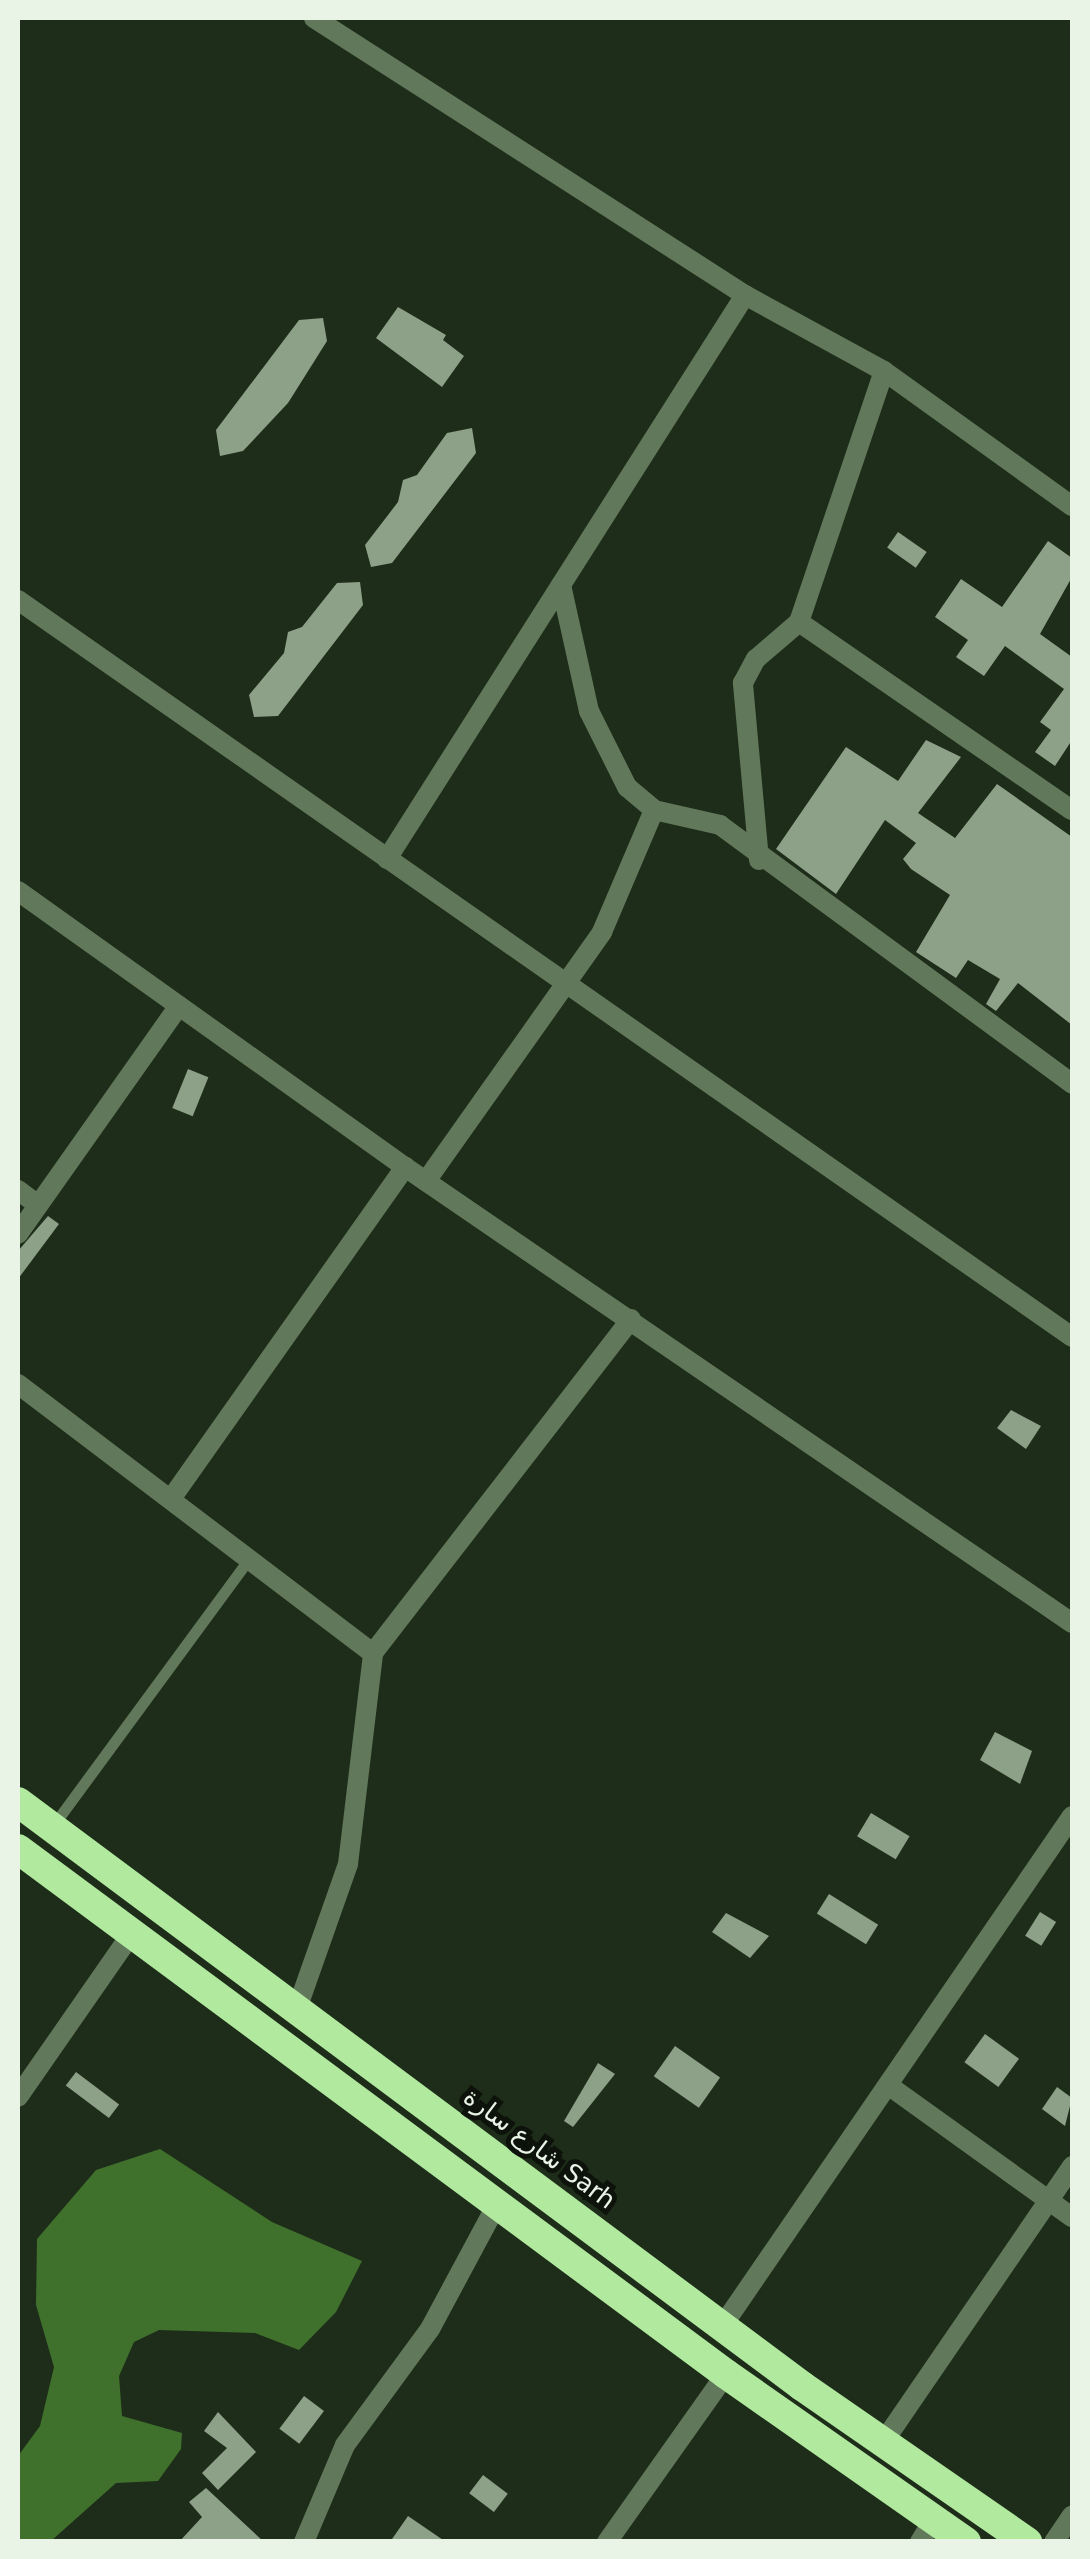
<!DOCTYPE html>
<meta charset="utf-8">
<style>
body{margin:0}
#map{position:relative;width:1090px;height:2559px;overflow:hidden;background:#1e2d19;font-family:"DejaVu Sans","Noto Naskh Arabic",sans-serif}
div>[style]{position:absolute}
[style*='--x']{left:calc(var(--x)*1px);top:calc(var(--y)*1px);width:calc(var(--w)*1px);rotate:calc(var(--a)*1deg)}
.water>*{inset:0;background:#3f712c}
.building>*{inset:0;background:#8da088;transform-origin:0 0}
.lane>*{height:11px;margin:-5.5px;padding:0 5.5px;transform-origin:5.5px;border-radius:5.5px;background:#62785b}
.street>*{height:20px;margin:-10px;padding:0 10px;transform-origin:10px;border-radius:10px;background:#62785b}
.highway>*{height:30px;margin:-15px;padding:0 15px;transform-origin:15px;border-radius:15px;background:#b1e99f}
span{translate:-50% -50%;white-space:nowrap;text-align:center;line-height:1.15;-webkit-text-stroke:10px #0d130a;paint-order:stroke}
.street-label{font-size:25px;color:#e9f3e6}
.frame{position:absolute;inset:0;border:20px solid #e9f3e6;pointer-events:none}
</style>
<div id="map">
<div class="water">
<i style="clip-path:polygon(160px 2149px,272px 2222px,362px 2261px,336px 2312px,299px 2350px,255px 2333px,159px 2330px,134px 2342px,119px 2376px,122px 2416px,182px 2433px,181px 2449px,158px 2481px,116px 2483px,51px 2541px,18px 2541px,18px 2456px,40px 2426px,54px 2367px,36px 2305px,37px 2239px,96px 2170px)"></i>
</div>
<div class="building">
<i style="clip-path:polygon(398px 307px,446px 335px,443px 340px,464px 356px,442px 387px,376px 338px)"></i>
<i style="clip-path:polygon(323px 318px,327px 341px,288px 403px,243px 451px,220px 456px,216px 430px,299px 320px)"></i>
<i style="clip-path:polygon(472px 428px,476px 453px,392px 563px,371px 567px,365px 545px,398px 502px,403px 480px,417px 475px,447px 433px)"></i>
<i style="left:898px;top:532px;width:35px;height:19px;rotate:35deg"></i>
<i style="clip-path:polygon(1048px 541px,1072px 558px,1072px 577px,1040px 634px,1072px 657px,1072px 740px,1055px 766px,1035px 752px,1051px 730px,1040px 722px,1064px 689px,1005px 646px,984px 676px,956px 657px,968px 640px,935px 617px,961px 579px,1002px 607px)"></i>
<i style="clip-path:polygon(360px 582px,363px 605px,278px 716px,254px 717px,249px 695px,284px 653px,288px 632px,302px 627px,337px 583px)"></i>
<i style="clip-path:polygon(926px 740px,961px 757px,918px 813px,955px 838px,997px 784px,1072px 837px,1072px 1025px,1018px 983px,996px 1011px,986px 1004px,1000px 979px,968px 960px,956px 978px,916px 952px,950px 895px,911px 869px,903px 859px,916px 843px,885px 820px,836px 894px,776px 849px,846px 747px,898px 781px)"></i>
<i style="left:188px;top:1069px;width:22px;height:42px;rotate:22deg"></i>
<i style="clip-path:polygon(48px 1216px,59px 1224px,18px 1279px,18px 1251px)"></i>
<i style="clip-path:polygon(1011px 1410px,1041px 1426px,1026px 1449px,997px 1428px)"></i>
<i style="clip-path:polygon(995px 1732px,1032px 1751px,1020px 1784px,980px 1760px)"></i>
<i style="left:871px;top:1813px;width:45px;height:27px;rotate:31deg"></i>
<i style="left:829px;top:1894px;width:58px;height:23px;rotate:32deg"></i>
<i style="left:1040px;top:1912px;width:19px;height:28px;rotate:32deg"></i>
<i style="clip-path:polygon(726px 1913px,769px 1936px,750px 1958px,712px 1932px)"></i>
<i style="left:985px;top:2034px;width:42px;height:35px;rotate:36deg"></i>
<i style="left:675px;top:2046px;width:55px;height:37px;rotate:35deg"></i>
<i style="clip-path:polygon(598px 2063px,615px 2074px,573px 2127px,564px 2121px)"></i>
<i style="left:76px;top:2072px;width:54px;height:17px;rotate:37deg"></i>
<i style="clip-path:polygon(1057px 2087px,1072px 2098px,1065px 2126px,1042px 2109px)"></i>
<i style="left:304px;top:2396px;width:25px;height:41px;rotate:37deg"></i>
<i style="clip-path:polygon(218px 2412px,256px 2452px,218px 2490px,202px 2473px,227px 2448px,204px 2431px)"></i>
<i style="left:483px;top:2475px;width:31px;height:23px;rotate:37deg"></i>
<i style="clip-path:polygon(206px 2488px,264px 2542px,179px 2542px,202px 2517px,189px 2502px)"></i>
<i style="clip-path:polygon(408px 2516px,446px 2542px,390px 2542px)"></i>
</div>
<div class="lane">
<i style="--x:52;--y:1827;--w:335;--a:-53.7"></i>
</div>
<div class="street">
<i style="--x:314;--y:18;--w:512;--a:32.73"></i>
<i style="--x:745;--y:295;--w:158;--a:28.7"></i>
<i style="--x:884;--y:371;--w:231;--a:35.7"></i>
<i style="--x:561;--y:585;--w:129;--a:77.5"></i>
<i style="--x:589;--y:711;--w:85;--a:63.4"></i>
<i style="--x:627;--y:787;--w:35;--a:40"></i>
<i style="--x:654;--y:810;--w:68;--a:12.8"></i>
<i style="--x:720;--y:825;--w:437;--a:36.3"></i>
<i style="--x:18;--y:600;--w:1286;--a:34.96"></i>
<i style="--x:799;--y:622;--w:331;--a:34.6"></i>
<i style="--x:387;--y:859;--w:668;--a:-57.59"></i>
<i style="--x:759;--y:860;--w:178;--a:-95.2"></i>
<i style="--x:743;--y:683;--w:27;--a:-62"></i>
<i style="--x:756;--y:659;--w:57;--a:-40.7"></i>
<i style="--x:799;--y:622;--w:265;--a:-71.3"></i>
<i style="--x:18;--y:891;--w:475;--a:35.5"></i>
<i style="--x:405;--y:1167;--w:808;--a:34.36"></i>
<i style="--x:426;--y:1181;--w:305;--a:-54.7"></i>
<i style="--x:602;--y:932;--w:133;--a:-66.9"></i>
<i style="--x:18;--y:1190;--w:25;--a:37"></i>
<i style="--x:18;--y:1234;--w:279;--a:-54.8"></i>
<i style="--x:18;--y:1384;--w:445;--a:37.2"></i>
<i style="--x:173;--y:1496;--w:403;--a:-54.8"></i>
<i style="--x:298;--y:2006;--w:151;--a:-70.6"></i>
<i style="--x:348;--y:1864;--w:212;--a:-83.2"></i>
<i style="--x:373;--y:1653;--w:422;--a:-52.3"></i>
<i style="--x:888;--y:2085;--w:226;--a:35.7"></i>
<i style="--x:18;--y:2097;--w:200;--a:-55.2"></i>
<i style="--x:723;--y:2325;--w:617;--a:-55.56"></i>
<i style="--x:882;--y:2444;--w:337;--a:-55.6"></i>
<i style="--x:304;--y:2542;--w:105;--a:-67.1"></i>
<i style="--x:345;--y:2445;--w:144;--a:-53.8"></i>
<i style="--x:430;--y:2329;--w:142;--a:-61.8"></i>
<i style="--x:607;--y:2542;--w:206;--a:-54.7"></i>
<i style="--x:920;--y:2542;--w:26;--a:-59"></i>
<i style="--x:1054;--y:2542;--w:32;--a:-56"></i>
</div>
<div class="highway">
<i style="--x:18;--y:1802;--w:978;--a:36.68"></i>
<i style="--x:802;--y:2386;--w:274;--a:34.7"></i>
<i style="--x:18;--y:1849;--w:881;--a:36.56"></i>
<i style="--x:726;--y:2374;--w:293;--a:35"></i>
</div>
<div class="street-label">
<span style="left:539px;top:2149px;rotate:37deg">شارع سارة Sarh</span>
</div>
<div class="frame"></div>
</div>
